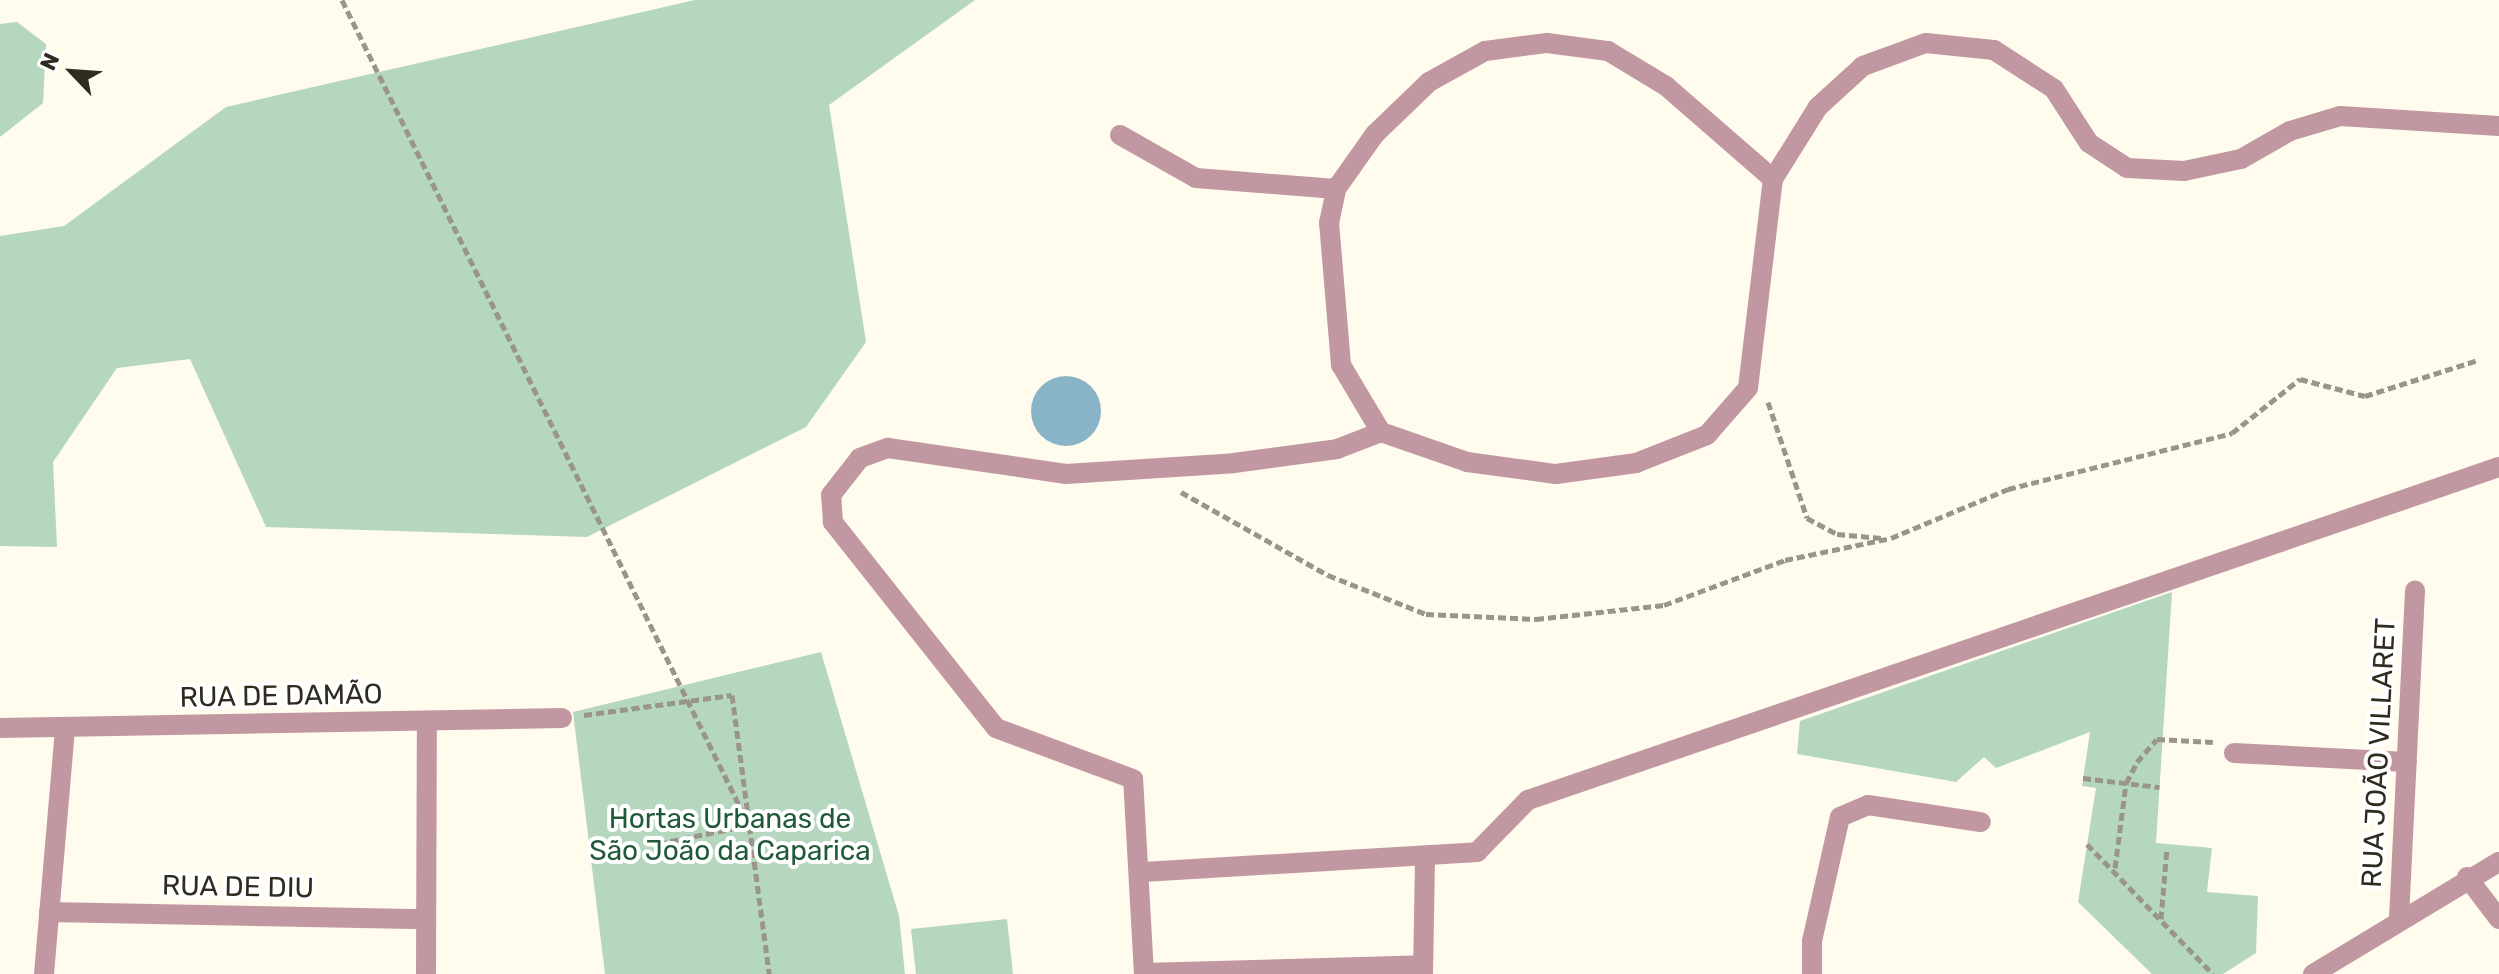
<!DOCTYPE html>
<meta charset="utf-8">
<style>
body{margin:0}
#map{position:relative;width:2499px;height:974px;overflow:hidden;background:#fffbed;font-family:Rubik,sans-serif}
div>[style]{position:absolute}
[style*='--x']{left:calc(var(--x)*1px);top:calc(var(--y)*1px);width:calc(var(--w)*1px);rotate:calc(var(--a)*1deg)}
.green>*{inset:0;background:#b4d7be}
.water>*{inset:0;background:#89b4c7}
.round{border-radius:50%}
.path>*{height:5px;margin-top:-2.5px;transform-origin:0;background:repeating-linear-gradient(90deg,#999588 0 8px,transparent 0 12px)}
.minor>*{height:20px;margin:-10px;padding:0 10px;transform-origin:10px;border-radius:10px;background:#c198a1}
span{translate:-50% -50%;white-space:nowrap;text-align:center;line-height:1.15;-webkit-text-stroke:8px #fff;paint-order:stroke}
.street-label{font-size:28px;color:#2f2b1e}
.park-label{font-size:28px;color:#205a38}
.north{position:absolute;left:32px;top:32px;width:80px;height:80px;-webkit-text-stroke:6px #fff;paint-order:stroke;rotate:295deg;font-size:22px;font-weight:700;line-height:32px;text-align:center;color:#2f2b1e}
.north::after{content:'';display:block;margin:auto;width:28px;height:36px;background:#2f2b1e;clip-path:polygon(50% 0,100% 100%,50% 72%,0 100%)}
</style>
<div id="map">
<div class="green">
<i style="clip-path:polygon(695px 0,975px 0,829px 105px,866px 342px,806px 427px,587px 537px,266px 527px,190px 359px,117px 368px,53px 462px,57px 547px,0 546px,0 236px,64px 226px,226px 107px)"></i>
<i style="clip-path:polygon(17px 22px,46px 44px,43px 103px,0 137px,0 24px)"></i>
<i style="clip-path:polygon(2172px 592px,2156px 843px,2212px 848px,2207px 892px,2258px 896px,2256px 953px,2223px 974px,2152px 974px,2078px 902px,2096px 788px,2082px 786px,2090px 732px,1996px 768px,1984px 757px,1956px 782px,1797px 754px,1800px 721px)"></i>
<i style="clip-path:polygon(821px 652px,899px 916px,905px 974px,605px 974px,573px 712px)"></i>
<i style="clip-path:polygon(1007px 919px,1013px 974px,916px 974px,911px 929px)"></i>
</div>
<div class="water">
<i class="round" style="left:1031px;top:376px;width:70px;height:70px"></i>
</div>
<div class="path">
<i style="--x:342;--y:0;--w:920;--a:63.74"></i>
<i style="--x:749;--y:825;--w:94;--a:168.3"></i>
<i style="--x:1768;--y:402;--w:122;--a:71.4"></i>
<i style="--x:1807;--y:518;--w:34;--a:28"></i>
<i style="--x:1837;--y:534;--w:45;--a:5.1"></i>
<i style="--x:1181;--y:492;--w:169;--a:29.5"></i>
<i style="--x:1328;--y:575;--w:105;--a:21.7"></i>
<i style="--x:1426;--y:614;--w:110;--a:2.6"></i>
<i style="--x:1536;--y:619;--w:129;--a:-6.2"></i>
<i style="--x:1664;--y:605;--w:129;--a:-20.4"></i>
<i style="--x:1785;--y:560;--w:108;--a:-11.7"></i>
<i style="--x:1891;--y:538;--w:127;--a:-22.7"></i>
<i style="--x:2008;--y:489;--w:231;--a:-14"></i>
<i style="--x:2232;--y:433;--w:87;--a:-38.5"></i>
<i style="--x:2300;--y:379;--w:67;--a:14.7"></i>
<i style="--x:2365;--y:396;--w:119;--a:-17.7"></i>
<i style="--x:584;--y:715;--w:149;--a:-7.7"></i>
<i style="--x:732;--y:695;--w:281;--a:82.4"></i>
<i style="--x:2083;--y:778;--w:77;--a:6.8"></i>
<i style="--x:2087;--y:844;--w:181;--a:45.9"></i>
<i style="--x:2115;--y:868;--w:86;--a:-82.6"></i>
<i style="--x:2126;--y:783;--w:24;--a:-62"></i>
<i style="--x:2137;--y:762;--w:30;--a:-49"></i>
<i style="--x:2157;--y:739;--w:56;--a:3.1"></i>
<i style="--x:2161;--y:919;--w:71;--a:-85.2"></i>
</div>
<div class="minor">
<i style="--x:1120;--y:135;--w:87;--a:29.5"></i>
<i style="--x:1196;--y:178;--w:140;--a:4.5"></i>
<i style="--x:1381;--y:432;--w:78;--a:-120.8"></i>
<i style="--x:1341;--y:365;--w:143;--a:-94.8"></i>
<i style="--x:1329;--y:223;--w:35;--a:-78"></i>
<i style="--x:1336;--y:189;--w:67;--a:-54.7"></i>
<i style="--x:1375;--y:134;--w:75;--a:-43.9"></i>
<i style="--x:1429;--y:82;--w:64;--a:-29"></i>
<i style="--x:1485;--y:51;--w:63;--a:-7.4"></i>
<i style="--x:1547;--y:43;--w:62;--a:7.5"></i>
<i style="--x:1608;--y:51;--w:68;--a:31.1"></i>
<i style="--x:1666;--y:86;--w:142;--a:41"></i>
<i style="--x:0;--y:728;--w:562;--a:-1.02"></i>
<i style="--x:2234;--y:753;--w:173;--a:3"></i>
<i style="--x:1143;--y:872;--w:335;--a:-3.4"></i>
<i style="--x:1477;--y:852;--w:73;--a:-45.6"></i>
<i style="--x:1528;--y:800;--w:1027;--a:-18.93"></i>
<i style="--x:2467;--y:877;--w:53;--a:52.7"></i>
<i style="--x:49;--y:912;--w:377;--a:1.1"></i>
<i style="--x:2399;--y:918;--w:328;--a:-87.2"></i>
<i style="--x:1144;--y:973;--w:279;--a:-1.6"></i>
<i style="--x:44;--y:974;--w:248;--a:-85.1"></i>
<i style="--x:426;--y:974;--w:252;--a:-89.8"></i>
<i style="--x:1144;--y:974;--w:195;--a:-93.2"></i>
<i style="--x:1133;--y:779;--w:146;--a:-159.6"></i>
<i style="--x:996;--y:728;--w:263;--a:-128.4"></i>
<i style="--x:833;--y:522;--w:27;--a:-94"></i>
<i style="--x:831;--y:495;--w:47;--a:-51.9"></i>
<i style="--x:860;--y:458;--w:30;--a:-20"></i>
<i style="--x:888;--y:448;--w:180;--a:8.3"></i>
<i style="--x:1066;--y:474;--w:168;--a:-3.7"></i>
<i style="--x:1234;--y:463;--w:104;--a:-7.7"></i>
<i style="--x:1337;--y:449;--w:47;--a:-21.1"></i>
<i style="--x:1381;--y:432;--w:91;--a:19.2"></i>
<i style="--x:1467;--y:462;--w:90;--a:7.7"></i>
<i style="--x:1556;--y:474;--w:81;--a:-7.8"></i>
<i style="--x:1636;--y:463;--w:76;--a:-21.5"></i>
<i style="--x:1707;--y:435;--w:62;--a:-48.9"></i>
<i style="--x:1748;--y:388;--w:210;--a:-83.2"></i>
<i style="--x:1773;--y:179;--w:85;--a:-58"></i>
<i style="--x:1818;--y:107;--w:61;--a:-42.3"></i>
<i style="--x:1863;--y:66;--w:67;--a:-20.1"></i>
<i style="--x:1926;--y:43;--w:68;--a:5.9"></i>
<i style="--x:1994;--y:50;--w:72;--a:33"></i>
<i style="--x:2054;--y:89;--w:64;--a:57.1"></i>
<i style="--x:2089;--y:143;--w:45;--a:33.3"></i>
<i style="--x:2127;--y:168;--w:57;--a:3"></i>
<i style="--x:2184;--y:171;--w:58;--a:-11.9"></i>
<i style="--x:2241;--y:159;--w:56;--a:-29.7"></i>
<i style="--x:2290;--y:131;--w:52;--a:-16.7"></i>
<i style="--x:2340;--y:116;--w:159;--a:3.6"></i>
<i style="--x:1423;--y:974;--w:114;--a:-89"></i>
<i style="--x:1812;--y:974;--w:33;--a:-90"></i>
<i style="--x:1812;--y:941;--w:127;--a:-77.3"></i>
<i style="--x:1840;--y:817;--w:30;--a:-23"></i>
<i style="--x:1868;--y:805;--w:114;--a:8.6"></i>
<i style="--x:2313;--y:974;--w:217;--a:-31.1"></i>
</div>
<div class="street-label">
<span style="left:281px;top:696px;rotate:-1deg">RUA DE DAMÃO</span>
<span style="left:2379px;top:753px;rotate:-87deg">RUA JOÃO VILLARET</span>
<span style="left:238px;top:887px;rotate:1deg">RUA DE DIU</span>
</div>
<div class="park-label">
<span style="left:730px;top:835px">Hortas Urbanas de<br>São João da Caparica</span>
</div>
<div class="north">N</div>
</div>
